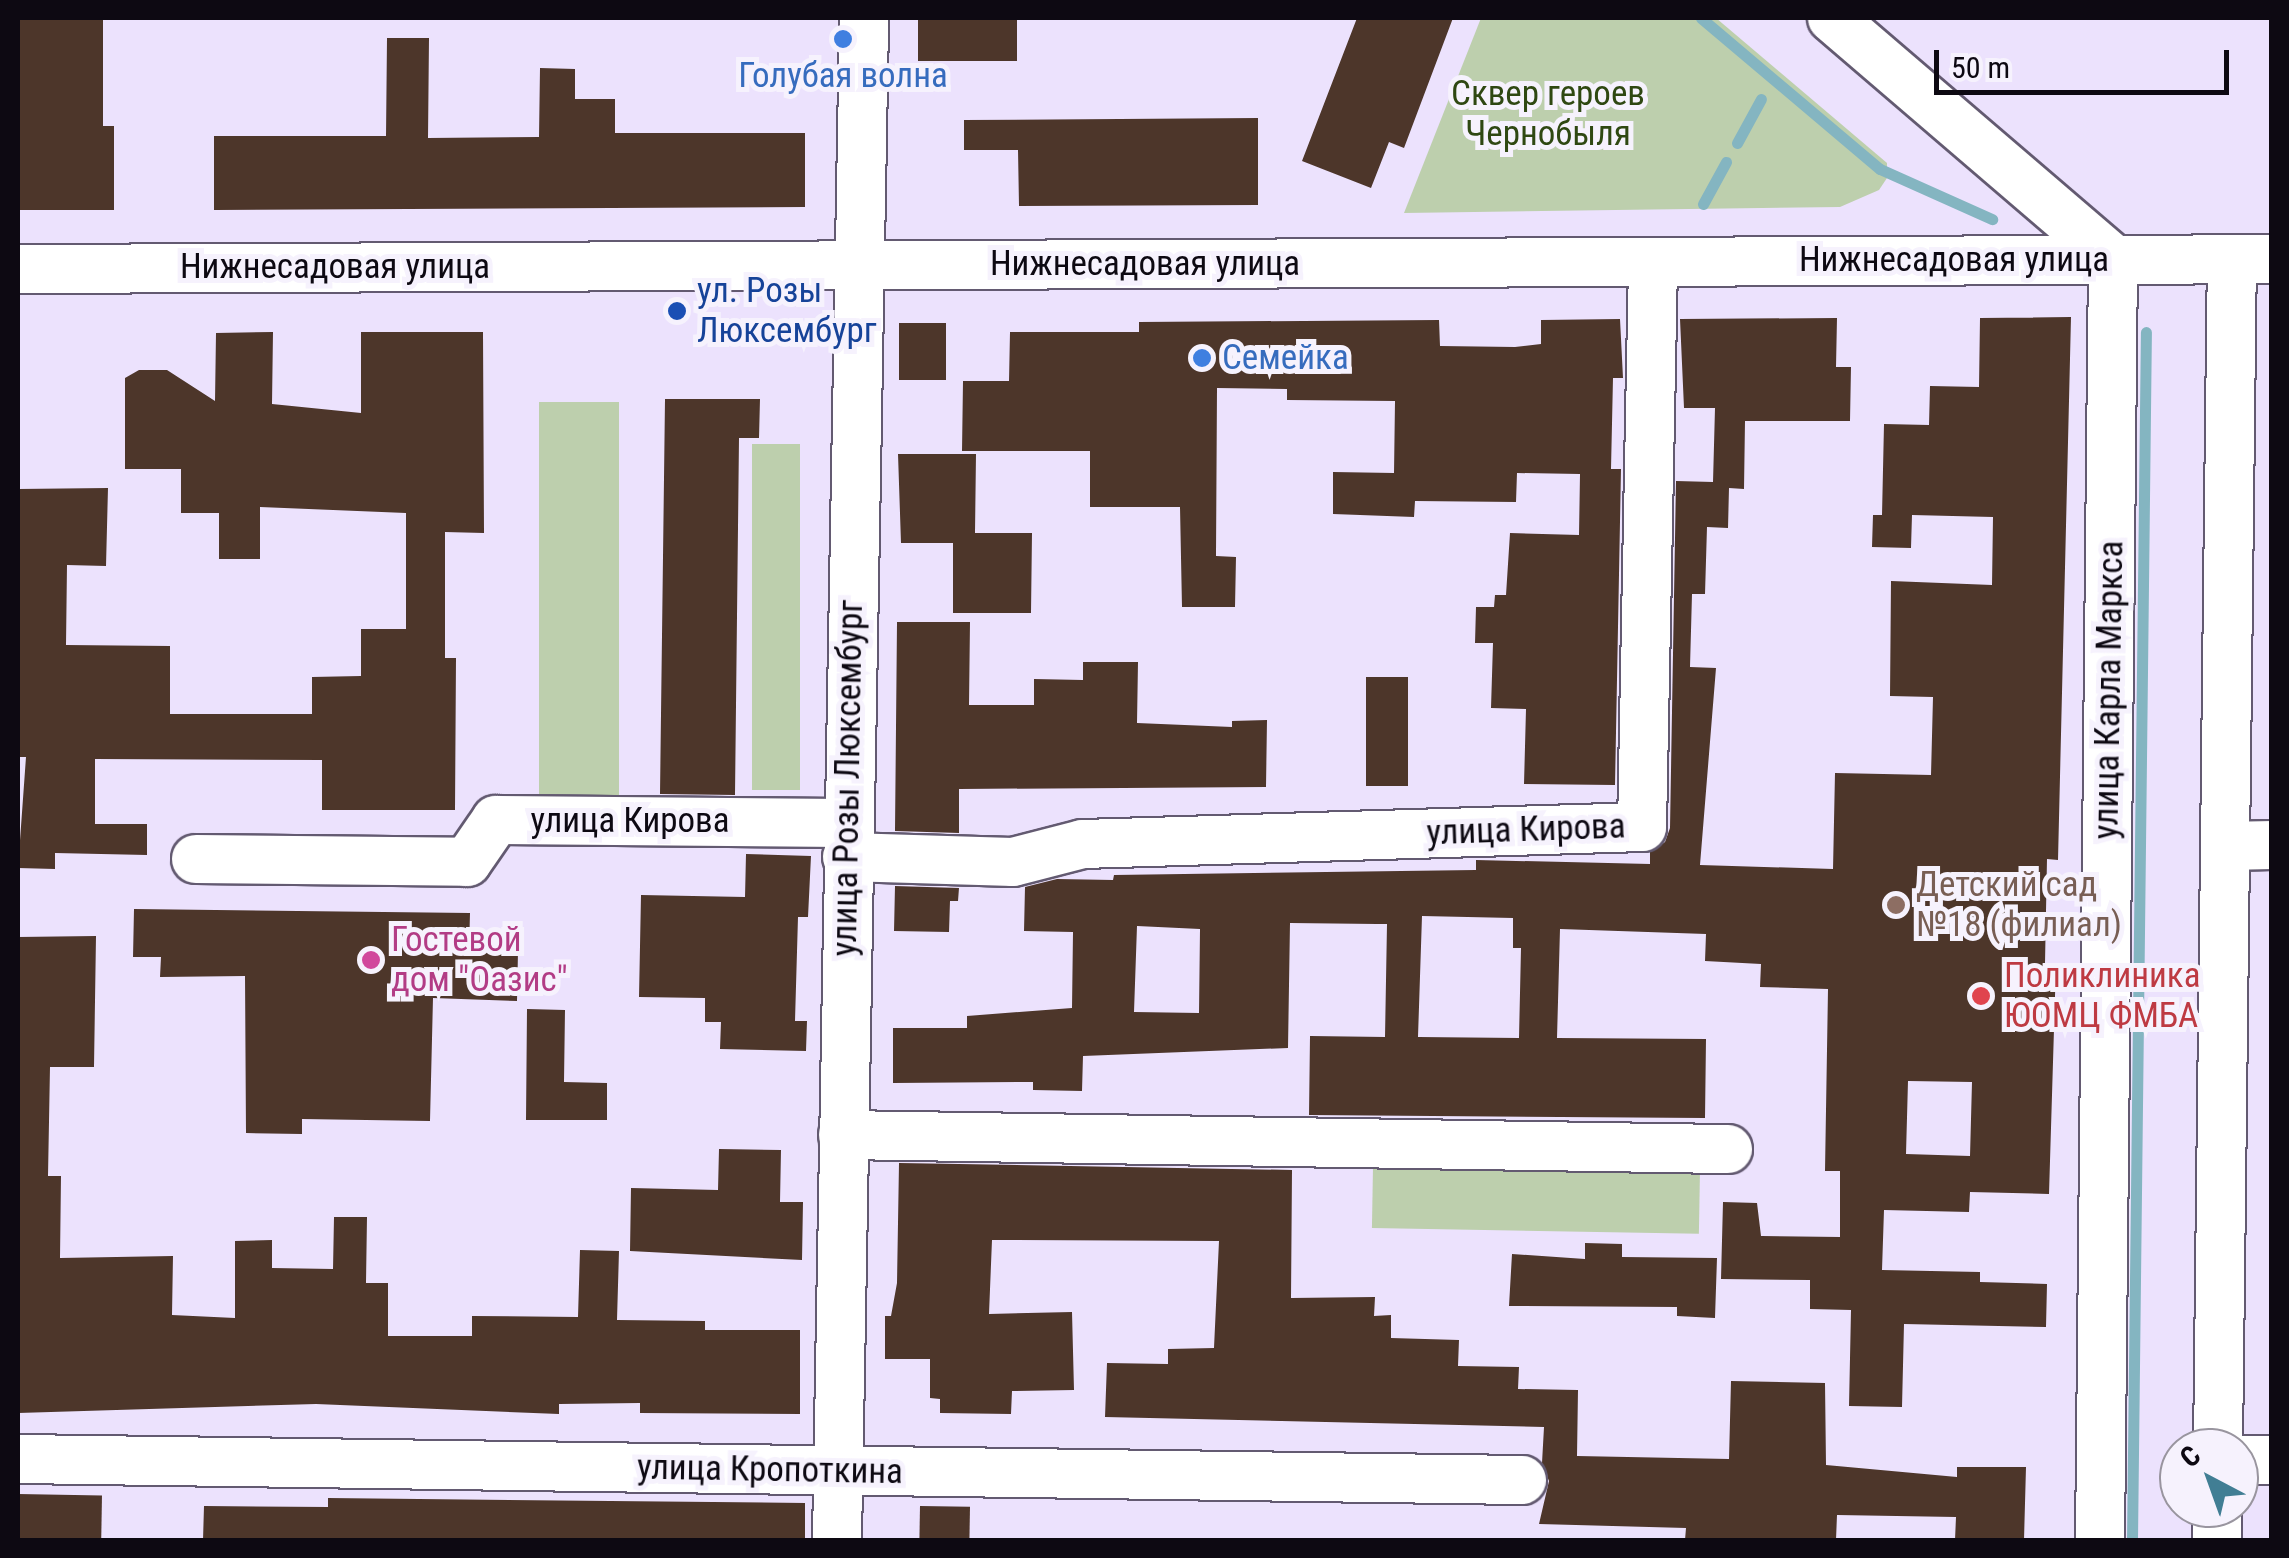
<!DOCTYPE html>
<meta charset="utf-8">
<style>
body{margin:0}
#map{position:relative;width:2289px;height:1558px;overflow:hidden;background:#ece2fd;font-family:"Roboto Condensed",sans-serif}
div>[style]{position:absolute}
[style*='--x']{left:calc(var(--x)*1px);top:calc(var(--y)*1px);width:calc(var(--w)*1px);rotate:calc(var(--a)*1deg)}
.green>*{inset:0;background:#bdcfad;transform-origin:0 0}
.stream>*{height:11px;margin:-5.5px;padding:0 5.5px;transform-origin:5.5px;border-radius:5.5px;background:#84b5c1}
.building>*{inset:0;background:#4d362a;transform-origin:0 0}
.roads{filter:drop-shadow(2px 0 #635a71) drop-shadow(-2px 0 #635a71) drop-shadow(0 2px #635a71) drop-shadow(0 -2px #635a71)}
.minor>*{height:48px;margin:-24px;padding:0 24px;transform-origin:24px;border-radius:24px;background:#fff}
.dots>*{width:28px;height:28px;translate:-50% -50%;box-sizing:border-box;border:5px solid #f6f2fd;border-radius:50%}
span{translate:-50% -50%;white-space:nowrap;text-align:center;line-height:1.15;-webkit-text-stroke:10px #f6f2fd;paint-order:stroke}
.shop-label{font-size:35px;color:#366cbe}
.left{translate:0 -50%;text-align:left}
.park-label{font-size:35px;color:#2f4812}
.street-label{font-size:35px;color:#0d0912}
.transit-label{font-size:35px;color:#164399}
.education-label{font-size:35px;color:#785e54}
.hotel-label{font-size:35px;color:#b23c85}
.health-label{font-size:35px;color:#be3a42}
.frame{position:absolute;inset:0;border:20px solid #0d0912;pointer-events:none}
.north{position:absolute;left:2159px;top:1428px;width:100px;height:100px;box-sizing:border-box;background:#f6f2fd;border:2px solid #99959f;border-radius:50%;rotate:319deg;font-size:28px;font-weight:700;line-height:40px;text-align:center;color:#0d0912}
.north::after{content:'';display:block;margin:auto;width:35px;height:45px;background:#417e94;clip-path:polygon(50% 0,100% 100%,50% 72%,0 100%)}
.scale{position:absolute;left:1934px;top:50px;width:295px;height:45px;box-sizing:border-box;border:5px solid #0d0912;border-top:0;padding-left:12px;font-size:30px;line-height:35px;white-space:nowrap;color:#0d0912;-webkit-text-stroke:8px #f6f2fd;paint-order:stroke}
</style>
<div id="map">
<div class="green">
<i style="clip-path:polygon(1481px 18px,1716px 18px,1887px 163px,1887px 178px,1879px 190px,1840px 207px,1404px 213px)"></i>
<i style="left:539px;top:402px;width:80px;height:402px"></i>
<i style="left:752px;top:444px;width:48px;height:346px"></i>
<i style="left:1373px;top:1167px;width:327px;height:61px;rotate:1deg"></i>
</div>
<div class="stream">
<i style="--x:1701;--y:18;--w:234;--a:40.2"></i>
<i style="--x:1880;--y:169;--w:123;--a:24.1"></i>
<i style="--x:1737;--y:143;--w:50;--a:-61.4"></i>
<i style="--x:1703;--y:204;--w:48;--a:-61.3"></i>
<i style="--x:2132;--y:1540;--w:1208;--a:-89.34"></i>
</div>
<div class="building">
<i style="clip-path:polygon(18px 18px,103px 18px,103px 126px,114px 126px,114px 210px,18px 210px)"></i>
<i style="left:918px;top:18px;width:99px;height:43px"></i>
<i style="clip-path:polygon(1357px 18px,1453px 18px,1404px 148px,1389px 142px,1371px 188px,1302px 161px)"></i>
<i style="clip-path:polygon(387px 38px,429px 38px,428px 138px,539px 137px,540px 68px,575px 69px,575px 99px,615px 99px,615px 133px,805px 133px,805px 207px,214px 210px,214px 136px,386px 136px)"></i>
<i style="clip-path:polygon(1258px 118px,1258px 205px,1019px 206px,1018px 150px,964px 150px,964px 120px)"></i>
<i style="clip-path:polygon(evenodd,2071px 317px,2058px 860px,2047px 859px,2045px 963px,2056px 963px,2049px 1194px,1970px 1192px,1969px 1212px,1884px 1210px,1882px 1270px,1980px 1272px,1980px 1282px,2047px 1284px,2046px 1327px,1904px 1324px,1902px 1407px,1849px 1406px,1851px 1310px,1810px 1309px,1810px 1280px,1721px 1279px,1723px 1202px,1757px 1203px,1761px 1236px,1840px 1237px,1840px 1171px,1825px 1171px,1828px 989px,1760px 987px,1761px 964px,1705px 961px,1706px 934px,1560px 929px,1557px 1038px,1706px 1039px,1705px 1118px,1309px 1115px,1310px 1036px,1385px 1037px,1387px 924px,1377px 924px,1290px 923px,1288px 1048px,1083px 1056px,1082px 1091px,1033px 1090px,1033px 1082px,893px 1083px,893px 1028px,967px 1028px,967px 1016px,1072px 1008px,1073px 932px,1024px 931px,1025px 887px,1057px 879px,1113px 880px,1114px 875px,1476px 870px,1476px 860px,1650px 864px,1650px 852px,1665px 842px,1670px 828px,1676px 481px,1713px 482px,1715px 408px,1684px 408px,1680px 319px,1837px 318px,1836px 367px,1851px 367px,1850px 421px,1745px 421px,1744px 489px,1729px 488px,1728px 528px,1707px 527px,1705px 594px,1692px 594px,1690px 667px,1716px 668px,1700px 865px,1833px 869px,1835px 773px,1931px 775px,1933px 697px,1890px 696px,1891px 581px,1992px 585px,1993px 517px,1912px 515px,1911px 548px,1872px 547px,1873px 515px,1882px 515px,1884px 424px,1929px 425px,1930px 386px,1979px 387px,1980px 318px,2071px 317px,1422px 916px,1513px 918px,1513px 948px,1521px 948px,1519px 1038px,1418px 1037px,1422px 916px,2071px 317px,1137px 926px,1200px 929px,1199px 1013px,1134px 1012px,1137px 926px,2071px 317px,1908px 1081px,1972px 1082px,1970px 1156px,1906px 1154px,1908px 1081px)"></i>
<i style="clip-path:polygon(1620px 319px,1623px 378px,1613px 378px,1611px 469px,1621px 469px,1615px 785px,1524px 784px,1526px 709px,1491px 708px,1493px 643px,1475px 643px,1476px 607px,1494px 607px,1495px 595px,1506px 595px,1510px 533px,1579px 535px,1580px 474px,1517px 473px,1516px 502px,1415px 501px,1414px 517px,1333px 514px,1333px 472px,1394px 473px,1395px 401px,1287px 400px,1287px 389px,1217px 388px,1216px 556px,1236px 557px,1235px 607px,1182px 607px,1180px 507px,1090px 507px,1090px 451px,962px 451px,963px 381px,1009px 381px,1010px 332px,1139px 332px,1139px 322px,1439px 320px,1440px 346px,1515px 347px,1541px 344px,1541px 320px)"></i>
<i style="left:899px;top:323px;width:47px;height:57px"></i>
<i style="clip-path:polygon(273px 332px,272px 404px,361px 413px,361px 332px,483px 332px,484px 533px,445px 532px,445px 658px,456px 658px,455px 810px,322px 810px,322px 760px,95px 759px,95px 824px,147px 824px,147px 855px,55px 853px,55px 869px,18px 868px,26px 757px,18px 757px,18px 489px,108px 488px,106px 566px,67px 565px,66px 645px,170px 646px,170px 714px,312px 714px,312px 677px,361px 676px,361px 629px,406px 629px,406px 513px,260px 507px,260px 559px,219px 559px,219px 513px,181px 513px,181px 469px,125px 469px,125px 378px,139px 370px,167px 370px,215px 401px,216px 333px)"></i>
<i style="clip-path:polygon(665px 399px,760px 399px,759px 438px,739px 438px,735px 795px,660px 794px)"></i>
<i style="clip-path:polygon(898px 454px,976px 454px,975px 533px,1032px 533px,1031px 613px,953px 613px,953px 543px,901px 543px)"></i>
<i style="clip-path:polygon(897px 622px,970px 622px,969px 705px,1034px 705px,1034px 679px,1083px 680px,1083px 662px,1138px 662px,1137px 723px,1232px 727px,1232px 721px,1267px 720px,1266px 787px,959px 789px,959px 833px,895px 831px)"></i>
<i style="left:1366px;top:677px;width:42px;height:109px"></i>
<i style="clip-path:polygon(746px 854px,811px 856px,808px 917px,798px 917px,795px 1021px,807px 1021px,806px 1051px,720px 1049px,721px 1022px,705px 1022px,705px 998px,639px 997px,641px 895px,745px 897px)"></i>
<i style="clip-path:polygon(895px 886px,959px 888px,958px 901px,950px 901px,949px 932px,894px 931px)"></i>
<i style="clip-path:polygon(134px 909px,470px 913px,469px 951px,518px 951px,517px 1001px,433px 998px,430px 1121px,302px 1119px,302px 1134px,246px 1133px,245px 976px,160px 977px,161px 957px,133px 957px)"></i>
<i style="clip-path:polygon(96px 936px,94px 1067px,50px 1067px,48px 1176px,61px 1176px,60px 1258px,173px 1256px,172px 1315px,235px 1318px,235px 1241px,272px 1240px,272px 1268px,333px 1269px,334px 1217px,367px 1217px,366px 1283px,388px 1283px,388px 1336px,472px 1336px,472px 1316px,578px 1317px,580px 1250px,619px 1251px,617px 1320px,705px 1321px,705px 1330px,800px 1330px,800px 1414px,640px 1413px,640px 1403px,559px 1404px,559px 1414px,316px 1404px,18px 1413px,18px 937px)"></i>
<i style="clip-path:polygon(527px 1009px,565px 1010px,564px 1082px,607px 1083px,607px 1120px,526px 1120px)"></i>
<i style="clip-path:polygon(719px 1149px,781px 1150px,780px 1202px,803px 1202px,802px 1260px,630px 1251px,631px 1188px,718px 1190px)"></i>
<i style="clip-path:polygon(899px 1163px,1292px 1170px,1291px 1298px,1375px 1297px,1374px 1316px,1391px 1315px,1391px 1338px,1459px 1340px,1458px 1366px,1519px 1367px,1518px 1389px,1578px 1390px,1577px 1456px,1729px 1459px,1731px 1381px,1825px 1383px,1826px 1465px,1957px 1477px,1957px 1467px,2026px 1467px,2024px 1540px,1955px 1540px,1956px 1517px,1837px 1515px,1836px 1540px,1685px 1540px,1686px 1528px,1539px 1524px,1549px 1481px,1542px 1463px,1544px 1427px,1105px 1417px,1107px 1363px,1168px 1364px,1168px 1349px,1214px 1348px,1219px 1241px,992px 1240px,989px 1314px,1072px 1312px,1074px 1390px,1012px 1391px,1011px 1414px,940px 1413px,940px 1399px,930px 1398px,930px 1359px,885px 1359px,885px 1316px,891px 1316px,897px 1283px)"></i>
<i style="clip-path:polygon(1585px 1243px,1622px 1244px,1622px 1257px,1717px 1258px,1715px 1318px,1677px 1316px,1677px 1307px,1509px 1306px,1512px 1254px,1585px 1259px)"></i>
<i style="left:18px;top:1494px;width:84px;height:46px;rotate:1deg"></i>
<i style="clip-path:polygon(328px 1498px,805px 1503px,805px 1540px,203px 1540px,204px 1506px,328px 1507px)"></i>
<i style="left:920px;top:1506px;width:50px;height:34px;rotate:1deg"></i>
</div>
<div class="roads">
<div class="minor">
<i style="--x:1832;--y:18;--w:370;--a:40.6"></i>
<i style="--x:2113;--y:259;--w:1281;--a:90.58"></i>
<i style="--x:18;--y:269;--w:2254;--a:-0.25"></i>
<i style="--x:2226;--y:846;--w:46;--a:-1.2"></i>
<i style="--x:847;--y:857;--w:166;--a:1.7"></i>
<i style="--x:1013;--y:862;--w:72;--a:-14.4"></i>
<i style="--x:1083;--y:844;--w:559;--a:-1.74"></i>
<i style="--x:1642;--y:827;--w:565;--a:-88.88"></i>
<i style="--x:196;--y:859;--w:271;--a:0.6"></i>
<i style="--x:467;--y:862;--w:51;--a:-55.4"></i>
<i style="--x:496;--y:820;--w:351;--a:0.5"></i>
<i style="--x:843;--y:1135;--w:885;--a:0.91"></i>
<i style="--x:2218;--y:1448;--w:1189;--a:-89.33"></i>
<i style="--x:18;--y:1459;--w:1504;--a:0.8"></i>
<i style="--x:2239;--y:1460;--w:33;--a:0"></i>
<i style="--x:837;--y:1540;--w:1522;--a:-88.98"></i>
<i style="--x:2217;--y:1540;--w:32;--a:-90"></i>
</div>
</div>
<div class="dots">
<i style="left:843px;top:39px;background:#3f7fe0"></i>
<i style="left:677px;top:311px;background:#1a4fb4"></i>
<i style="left:1202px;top:358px;background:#3f7fe0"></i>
<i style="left:1896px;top:905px;background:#8d6e63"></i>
<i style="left:371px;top:960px;background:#d1479c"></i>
<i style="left:1981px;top:996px;background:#e0444e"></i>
</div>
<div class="shop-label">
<span style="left:843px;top:76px">Голубая волна</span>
<span class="left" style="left:1222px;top:358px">Семейка</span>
</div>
<div class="park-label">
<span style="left:1548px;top:114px">Сквер героев<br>Чернобыля</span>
</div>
<div class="street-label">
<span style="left:1954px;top:260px">Нижнесадовая улица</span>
<span style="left:1145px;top:264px">Нижнесадовая улица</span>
<span style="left:335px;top:267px">Нижнесадовая улица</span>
<span style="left:2109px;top:690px;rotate:-89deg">улица Карла Маркса</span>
<span style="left:848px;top:778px;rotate:-89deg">улица Розы Люксембург</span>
<span style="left:630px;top:821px">улица Кирова</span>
<span style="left:1526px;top:830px;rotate:-2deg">улица Кирова</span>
<span style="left:770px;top:1470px;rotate:1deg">улица Кропоткина</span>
</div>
<div class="transit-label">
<span class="left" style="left:697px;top:311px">ул. Розы<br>Люксембург</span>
</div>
<div class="education-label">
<span class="left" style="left:1916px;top:905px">Детский сад<br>№18 (филиал)</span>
</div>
<div class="hotel-label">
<span class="left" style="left:391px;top:960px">Гостевой<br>дом "Оазис"</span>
</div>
<div class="health-label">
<span class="left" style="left:2004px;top:996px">Поликлиника<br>ЮОМЦ ФМБА</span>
</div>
<div class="frame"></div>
<div class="north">С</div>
<div class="scale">50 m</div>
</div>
